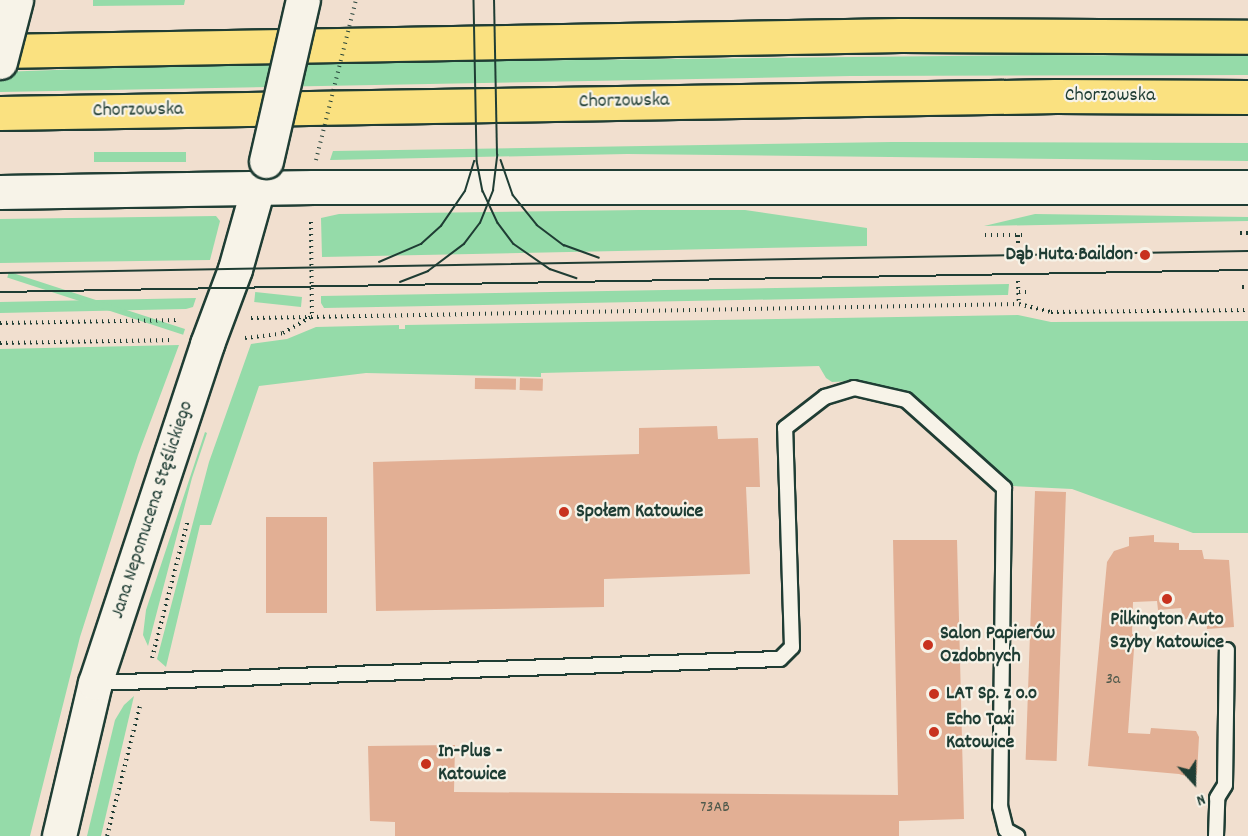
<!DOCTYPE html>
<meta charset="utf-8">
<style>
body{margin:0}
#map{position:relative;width:1248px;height:836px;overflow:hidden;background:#f1dfcf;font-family:Dekko,sans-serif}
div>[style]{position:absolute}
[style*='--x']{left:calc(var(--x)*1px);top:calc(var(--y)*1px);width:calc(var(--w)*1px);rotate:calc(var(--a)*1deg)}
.green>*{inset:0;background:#95dba9;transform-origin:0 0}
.building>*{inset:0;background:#e2af94;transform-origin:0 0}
.path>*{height:4px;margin-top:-2px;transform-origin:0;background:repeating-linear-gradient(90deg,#1f3d34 0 1.5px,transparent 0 6px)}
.roads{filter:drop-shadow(2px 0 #1f3d34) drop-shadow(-2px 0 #1f3d34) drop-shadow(0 2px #1f3d34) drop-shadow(0 -2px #1f3d34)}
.service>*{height:14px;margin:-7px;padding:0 7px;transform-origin:7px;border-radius:7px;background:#f7f3e8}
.tertiary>*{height:33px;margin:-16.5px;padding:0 16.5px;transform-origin:16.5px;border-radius:16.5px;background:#f7f3e8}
.secondary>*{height:33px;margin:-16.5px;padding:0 16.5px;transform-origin:16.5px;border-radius:16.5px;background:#f7f3e8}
.primary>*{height:33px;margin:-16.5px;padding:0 16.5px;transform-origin:16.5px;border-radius:16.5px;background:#fae180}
.tram>*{height:1.5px;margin:-0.75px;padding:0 0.75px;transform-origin:0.75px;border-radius:0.75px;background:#1f3d34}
.path-bridge>*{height:4px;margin-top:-2px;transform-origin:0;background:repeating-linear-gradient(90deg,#1f3d34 0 1.5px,transparent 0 6px)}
.bridges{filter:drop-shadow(2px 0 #1f3d34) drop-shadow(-2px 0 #1f3d34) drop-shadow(0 2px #1f3d34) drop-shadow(0 -2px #1f3d34)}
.secondary-bridge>*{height:33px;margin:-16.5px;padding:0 16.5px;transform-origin:16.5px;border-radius:16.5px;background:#f7f3e8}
.dots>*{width:16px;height:16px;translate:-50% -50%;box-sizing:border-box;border:3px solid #f7f3e8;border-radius:50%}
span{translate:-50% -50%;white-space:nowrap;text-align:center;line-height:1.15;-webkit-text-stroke:4.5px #f7f3e8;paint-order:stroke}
.number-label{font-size:16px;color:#505a4c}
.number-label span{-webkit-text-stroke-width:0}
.street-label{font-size:20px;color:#1f3d34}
.poi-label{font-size:20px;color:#1f3d34;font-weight:700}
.right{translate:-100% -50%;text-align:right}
.left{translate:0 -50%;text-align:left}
.north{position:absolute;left:1164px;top:752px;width:60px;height:60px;-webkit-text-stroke:4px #f7f3e8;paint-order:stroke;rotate:159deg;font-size:16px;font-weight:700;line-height:24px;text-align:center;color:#1f3d34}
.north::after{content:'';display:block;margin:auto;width:21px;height:27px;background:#1f3d34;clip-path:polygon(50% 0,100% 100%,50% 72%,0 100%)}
</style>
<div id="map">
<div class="green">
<i style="clip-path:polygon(93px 0,185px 0,184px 5px,93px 6px)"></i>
<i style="clip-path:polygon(1034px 55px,1248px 56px,1248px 75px,851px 76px,0 92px,0 72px,218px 64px)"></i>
<i style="clip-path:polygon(892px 142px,1248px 143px,1248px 161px,627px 154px,330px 160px,333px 151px)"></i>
<i style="left:186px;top:152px;width:10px;height:92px;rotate:90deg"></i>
<i style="clip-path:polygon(639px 210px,745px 210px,867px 228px,867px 246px,322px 257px,321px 218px,339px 214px)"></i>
<i style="clip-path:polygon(1035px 214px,1248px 217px,1248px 221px,984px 226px)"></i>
<i style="clip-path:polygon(216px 216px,220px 221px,210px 260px,0 263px,0 219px)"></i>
<i style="clip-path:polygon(1009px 284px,1008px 295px,1004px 295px,324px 308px,321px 303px,321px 296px)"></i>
<i style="left:302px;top:297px;width:10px;height:47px;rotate:96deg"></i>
<i style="clip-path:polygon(196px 298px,193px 307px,186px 309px,0 313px,0 302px)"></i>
<i style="clip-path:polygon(1018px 315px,1051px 322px,1248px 321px,1248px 533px,1193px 533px,1072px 489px,1012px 486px,910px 393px,854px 381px,832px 382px,826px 378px,819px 366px,541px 373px,541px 377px,366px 373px,259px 386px,211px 525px,200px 525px,166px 667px,157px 659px,209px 462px,251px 344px,287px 339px,316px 327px,399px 325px,399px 329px,405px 329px,405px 325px)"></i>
<i style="left:185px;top:329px;width:6px;height:185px;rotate:108deg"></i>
<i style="clip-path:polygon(179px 345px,138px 455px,80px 637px,30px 836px,0 836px,0 349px)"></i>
<i style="clip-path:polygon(205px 432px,207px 433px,192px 478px,148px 646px,143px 635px,146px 610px)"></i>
<i style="clip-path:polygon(134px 696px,101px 836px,87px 836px,115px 720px,124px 705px)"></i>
</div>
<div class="building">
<i style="left:475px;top:378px;width:41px;height:11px;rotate:1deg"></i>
<i style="left:520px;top:378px;width:23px;height:12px;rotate:2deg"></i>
<i style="clip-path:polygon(717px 426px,718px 439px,758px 438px,760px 487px,746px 487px,750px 574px,604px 579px,604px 607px,376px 611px,373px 462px,639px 454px,639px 428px)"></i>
<i style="left:1035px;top:491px;width:31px;height:269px;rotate:2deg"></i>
<i style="left:266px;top:517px;width:61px;height:96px"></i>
<i style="clip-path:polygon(1154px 535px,1154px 542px,1179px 543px,1179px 550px,1202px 550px,1204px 559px,1229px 560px,1234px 627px,1207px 629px,1206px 618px,1183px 619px,1181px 608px,1158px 610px,1157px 601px,1133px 602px,1132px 634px,1135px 635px,1128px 733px,1150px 734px,1151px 728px,1196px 731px,1199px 737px,1197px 774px,1192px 778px,1179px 774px,1088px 766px,1107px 562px,1114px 551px,1129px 546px,1129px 537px)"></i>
<i style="clip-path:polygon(893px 540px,957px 540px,964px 819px,899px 821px,899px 836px,395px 836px,395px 822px,370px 821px,368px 746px,455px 745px,454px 792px,898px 795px)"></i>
</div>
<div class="path">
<i style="--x:311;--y:222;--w:95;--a:89.4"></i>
<i style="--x:1240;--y:233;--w:8;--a:0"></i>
<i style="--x:985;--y:235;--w:42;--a:0"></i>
<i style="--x:1018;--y:235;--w:11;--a:90"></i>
<i style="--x:1018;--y:281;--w:23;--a:88"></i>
<i style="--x:1242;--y:287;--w:6;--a:0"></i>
<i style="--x:1019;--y:292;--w:11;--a:0"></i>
<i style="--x:251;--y:318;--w:768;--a:-1.04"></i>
<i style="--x:1019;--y:304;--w:33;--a:14"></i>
<i style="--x:1051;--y:312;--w:197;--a:-0.6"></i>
<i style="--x:0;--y:323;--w:179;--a:-1"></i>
<i style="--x:245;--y:338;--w:38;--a:-7"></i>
<i style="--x:283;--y:333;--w:32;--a:-30"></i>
<i style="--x:0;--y:343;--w:172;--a:-1"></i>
<i style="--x:152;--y:658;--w:143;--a:-75.4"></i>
<i style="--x:107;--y:836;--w:134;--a:-75.8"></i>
</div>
<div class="roads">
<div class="service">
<i style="--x:95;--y:683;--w:685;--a:-2.01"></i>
<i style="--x:780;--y:659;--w:17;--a:-45"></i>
<i style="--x:792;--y:647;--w:219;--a:-91.8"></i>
<i style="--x:785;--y:428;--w:51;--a:-37.8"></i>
<i style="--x:825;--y:397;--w:30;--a:-17"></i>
<i style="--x:854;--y:388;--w:53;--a:13"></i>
<i style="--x:906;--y:400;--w:132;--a:41.9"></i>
<i style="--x:1004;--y:488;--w:318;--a:90.7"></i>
<i style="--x:1000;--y:806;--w:25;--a:76"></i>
<i style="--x:1006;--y:830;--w:13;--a:29"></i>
<i style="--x:1216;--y:836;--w:38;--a:-88"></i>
<i style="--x:1217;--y:798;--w:15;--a:-58"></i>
<i style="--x:1225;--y:785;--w:135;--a:-89.2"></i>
</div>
<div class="tertiary">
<i style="--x:59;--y:836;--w:157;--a:-76.8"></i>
<i style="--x:95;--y:683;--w:357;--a:-71.7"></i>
<i style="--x:207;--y:344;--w:80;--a:-69.5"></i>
<i style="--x:235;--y:269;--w:85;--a:-74.3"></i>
</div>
<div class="secondary">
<i style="--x:0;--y:192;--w:313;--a:-0.9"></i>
<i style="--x:313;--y:187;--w:935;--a:0"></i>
</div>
<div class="primary">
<i style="--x:0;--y:51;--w:901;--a:-1.02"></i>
<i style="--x:901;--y:35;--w:347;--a:0.3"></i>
<i style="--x:0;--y:113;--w:1056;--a:-0.92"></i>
<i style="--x:1056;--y:96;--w:192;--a:0.3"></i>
</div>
</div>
<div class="tram">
<i style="--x:474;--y:0;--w:161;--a:88.9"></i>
<i style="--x:477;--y:161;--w:31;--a:79"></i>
<i style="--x:483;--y:191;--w:35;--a:65"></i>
<i style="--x:498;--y:223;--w:26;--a:53"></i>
<i style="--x:514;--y:244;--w:44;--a:34.8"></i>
<i style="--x:550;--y:269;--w:28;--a:19"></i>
<i style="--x:501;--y:160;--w:37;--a:71"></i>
<i style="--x:513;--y:195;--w:38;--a:51"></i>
<i style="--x:537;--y:225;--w:34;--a:37"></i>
<i style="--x:564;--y:245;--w:37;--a:20"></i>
<i style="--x:379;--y:262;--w:46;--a:-23.2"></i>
<i style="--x:421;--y:244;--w:27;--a:-42"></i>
<i style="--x:441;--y:226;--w:42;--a:-55.6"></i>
<i style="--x:465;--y:191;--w:31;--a:-73"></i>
<i style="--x:0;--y:273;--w:1248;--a:-1.01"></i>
<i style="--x:400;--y:282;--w:30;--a:-21"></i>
<i style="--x:428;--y:271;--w:45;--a:-36.9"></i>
<i style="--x:464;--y:244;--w:26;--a:-53"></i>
<i style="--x:480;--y:223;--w:35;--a:-68"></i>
<i style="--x:493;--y:190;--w:35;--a:-83"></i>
<i style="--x:497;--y:155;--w:155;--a:-91.1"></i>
<i style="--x:0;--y:292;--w:1248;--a:-1.01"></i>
</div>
<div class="path-bridge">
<i style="--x:316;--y:160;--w:165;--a:-76"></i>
</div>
<div class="bridges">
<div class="secondary-bridge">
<i style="--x:0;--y:62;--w:64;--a:-75.5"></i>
<i style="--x:266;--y:161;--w:165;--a:-77.1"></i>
</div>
</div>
<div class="dots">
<i style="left:1145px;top:255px;background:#c8321e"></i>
<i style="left:564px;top:512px;background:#c8321e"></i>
<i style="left:1167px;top:599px;background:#c8321e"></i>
<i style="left:928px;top:645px;background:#c8321e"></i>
<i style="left:934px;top:694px;background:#c8321e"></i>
<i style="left:934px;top:732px;background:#c8321e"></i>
<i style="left:426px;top:764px;background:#c8321e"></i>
</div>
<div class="number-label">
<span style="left:1113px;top:680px">3a</span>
<span style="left:715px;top:808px">73AB</span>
</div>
<div class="street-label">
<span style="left:1110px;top:96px">Chorzowska</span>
<span style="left:624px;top:102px;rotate:-1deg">Chorzowska</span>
<span style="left:138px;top:111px;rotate:-1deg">Chorzowska</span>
<span style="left:153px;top:510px;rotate:-72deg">Jana Nepomucena Stęślickiego</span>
</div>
<div class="poi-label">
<span class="right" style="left:1133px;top:255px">Dąb Huta Baildon</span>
<span class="left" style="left:576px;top:512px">Społem Katowice</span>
<span style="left:1167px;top:632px">Pilkington Auto<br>Szyby Katowice</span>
<span class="left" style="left:940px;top:646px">Salon Papierów<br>Ozdobnych</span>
<span class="left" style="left:946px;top:694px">LAT Sp. z o.o</span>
<span class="left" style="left:946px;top:732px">Echo Taxi<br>Katowice</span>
<span class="left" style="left:438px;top:764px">In-Plus -<br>Katowice</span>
</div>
<div class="north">N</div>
</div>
